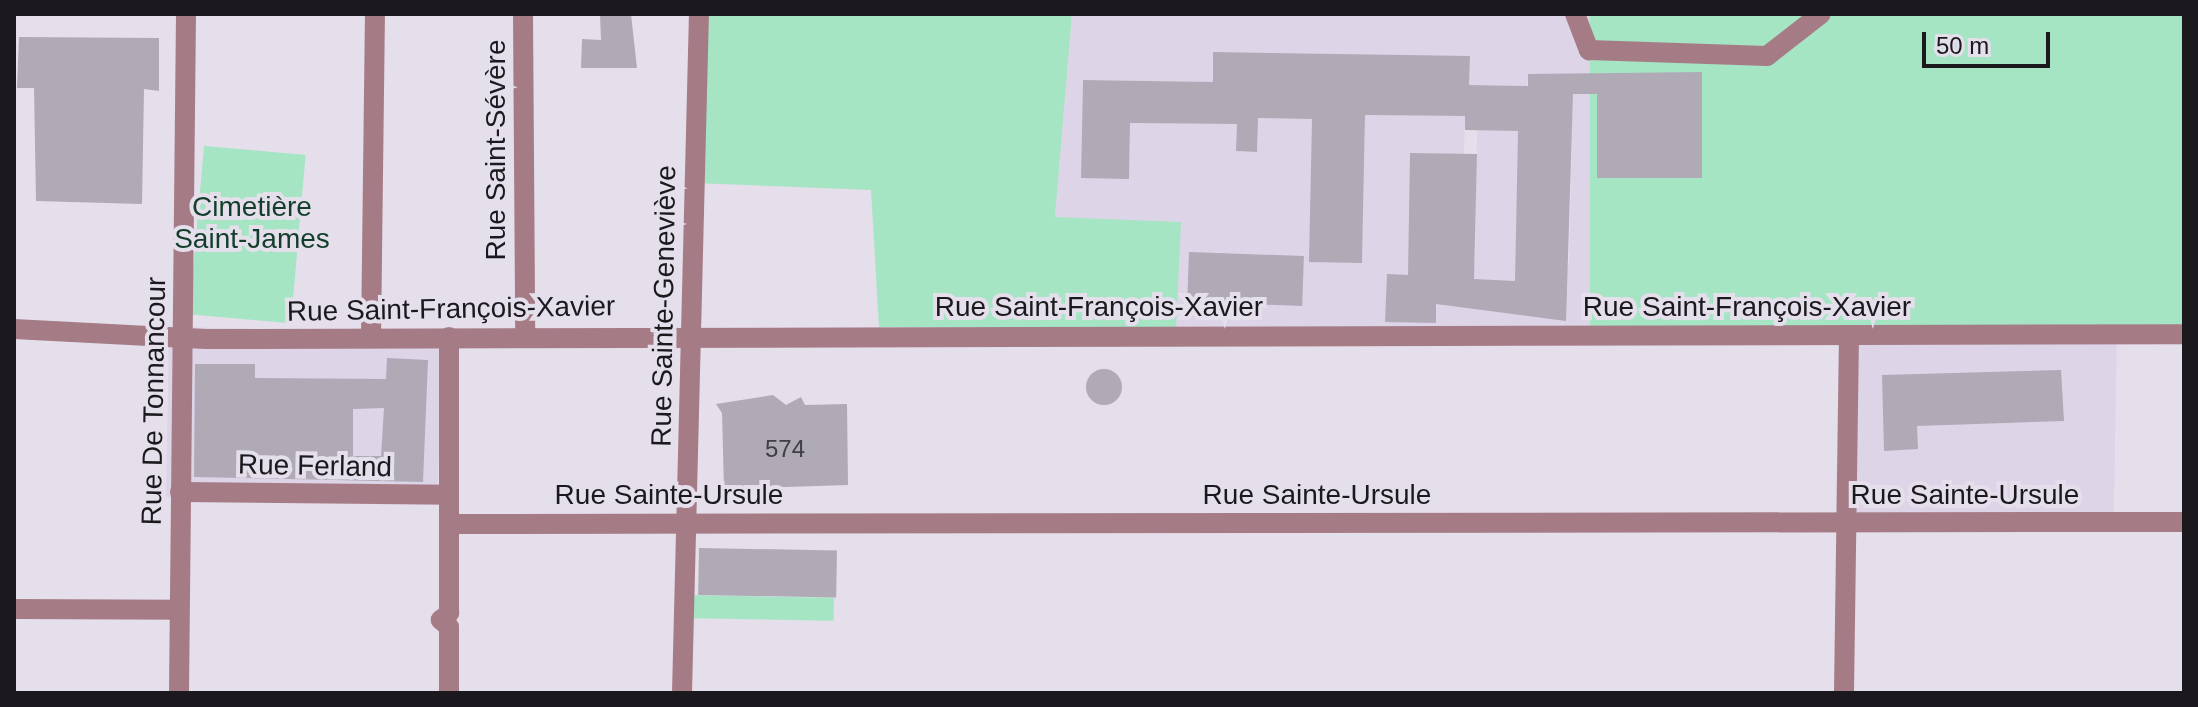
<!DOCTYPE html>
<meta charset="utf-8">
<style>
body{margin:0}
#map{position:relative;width:2198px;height:707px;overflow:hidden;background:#e5dfec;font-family:Arial,sans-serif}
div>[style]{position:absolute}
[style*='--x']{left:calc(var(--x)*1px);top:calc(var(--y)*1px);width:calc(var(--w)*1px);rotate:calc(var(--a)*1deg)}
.built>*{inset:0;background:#ddd4e8;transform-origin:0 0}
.green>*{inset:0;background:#a5e5c4;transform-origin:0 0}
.building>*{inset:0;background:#afaab6;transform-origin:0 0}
.round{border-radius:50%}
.minor>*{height:20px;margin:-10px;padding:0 10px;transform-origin:10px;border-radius:10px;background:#a57c86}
span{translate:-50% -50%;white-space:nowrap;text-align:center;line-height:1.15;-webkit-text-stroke:8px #e5dfec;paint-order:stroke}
.number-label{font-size:24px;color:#403d43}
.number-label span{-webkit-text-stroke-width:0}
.street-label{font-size:28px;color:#1b191d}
.park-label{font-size:28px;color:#133e2b}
.frame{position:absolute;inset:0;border:16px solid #1b191d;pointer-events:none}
.scale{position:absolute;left:1922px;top:32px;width:128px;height:36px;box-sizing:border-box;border:4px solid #1b191d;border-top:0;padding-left:10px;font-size:24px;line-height:28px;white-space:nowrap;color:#1b191d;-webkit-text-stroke:6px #e5dfec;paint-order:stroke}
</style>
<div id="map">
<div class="built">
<i style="clip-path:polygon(evenodd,1072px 14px,1590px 14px,1591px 328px,1176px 328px,1055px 217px,1072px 14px,1213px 53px,1470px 57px,1469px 85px,1527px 86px,1528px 74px,1573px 74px,1569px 265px,1516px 264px,1518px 131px,1477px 130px,1475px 263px,1409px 262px,1464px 154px,1465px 116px,1365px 115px,1362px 263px,1312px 119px,1258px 118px,1257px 152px,1236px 151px,1237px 124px,1130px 123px,1129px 178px,1081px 178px,1083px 80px,1213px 82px,1213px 53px)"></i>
<i style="left:169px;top:327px;width:272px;height:170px;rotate:1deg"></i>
<i style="left:1839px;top:331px;width:278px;height:184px;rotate:1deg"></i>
</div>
<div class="green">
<i style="clip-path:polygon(702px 14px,1072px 14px,1055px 217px,1181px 222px,1176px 328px,879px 327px,871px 190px,694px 183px)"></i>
<i style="left:1590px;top:14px;width:594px;height:314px"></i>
<i style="left:204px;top:146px;width:102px;height:169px;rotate:5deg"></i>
<i style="left:679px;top:595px;width:155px;height:23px;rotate:1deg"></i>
</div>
<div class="building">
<i style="clip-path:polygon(600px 14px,631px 14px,637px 68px,581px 68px,582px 39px,601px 40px)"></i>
<i style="clip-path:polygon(19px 37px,159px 38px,159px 91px,144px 89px,142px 204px,36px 201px,34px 88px,17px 88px)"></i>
<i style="clip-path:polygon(1213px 52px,1470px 56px,1469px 85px,1528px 86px,1528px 74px,1702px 72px,1702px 178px,1597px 178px,1597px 94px,1573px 94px,1566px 321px,1436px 304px,1436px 323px,1385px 322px,1387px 274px,1408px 275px,1410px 153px,1477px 154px,1474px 279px,1515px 281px,1518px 131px,1465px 130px,1465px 116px,1365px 115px,1362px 263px,1309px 262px,1312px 119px,1258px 118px,1257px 152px,1236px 151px,1237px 124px,1130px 123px,1129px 179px,1081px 178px,1083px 80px,1213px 82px)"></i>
<i style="left:1189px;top:252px;width:115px;height:50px;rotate:2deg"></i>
<i style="clip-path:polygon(evenodd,387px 358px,428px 360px,423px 482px,194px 477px,195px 364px,255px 364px,255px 378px,386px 379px,387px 358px,384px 408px,381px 456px,353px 456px,353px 409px,384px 408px)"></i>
<i class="round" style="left:1086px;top:369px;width:36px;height:36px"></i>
<i style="clip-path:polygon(2061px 370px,2064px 421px,1917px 426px,1918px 449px,1884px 451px,1882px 375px)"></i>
<i style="clip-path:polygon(773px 395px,786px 405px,801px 397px,805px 405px,847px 404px,848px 485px,724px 489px,722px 413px,716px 404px)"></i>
<i style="left:699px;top:548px;width:138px;height:47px;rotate:1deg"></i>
</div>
<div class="minor">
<i style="--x:523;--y:14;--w:320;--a:89.6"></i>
<i style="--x:1575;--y:14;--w:39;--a:69"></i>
<i style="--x:1589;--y:50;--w:178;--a:1.9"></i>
<i style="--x:1767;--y:56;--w:68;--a:-37.9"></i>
<i style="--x:14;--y:329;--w:192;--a:3"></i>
<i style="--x:206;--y:339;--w:1978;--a:-0.14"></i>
<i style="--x:371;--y:338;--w:324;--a:-89.3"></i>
<i style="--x:180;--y:492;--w:269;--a:0.6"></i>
<i style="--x:449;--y:524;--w:1735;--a:-0.07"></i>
<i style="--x:14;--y:609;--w:165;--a:0.3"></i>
<i style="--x:179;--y:693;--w:679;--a:-89.41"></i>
<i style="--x:449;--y:693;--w:66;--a:-90"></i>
<i style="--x:449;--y:627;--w:11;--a:-139"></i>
<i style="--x:441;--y:620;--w:11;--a:-41"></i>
<i style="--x:449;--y:613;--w:276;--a:-90"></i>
<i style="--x:682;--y:693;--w:679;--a:-88.57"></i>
<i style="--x:1844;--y:693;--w:358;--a:-89.2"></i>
</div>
<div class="number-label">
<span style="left:785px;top:449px">574</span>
</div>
<div class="street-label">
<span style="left:496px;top:150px;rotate:-90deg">Rue Saint-Sévère</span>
<span style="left:664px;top:306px;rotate:-89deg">Rue Sainte-Geneviève</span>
<span style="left:1099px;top:307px">Rue Saint-François-Xavier</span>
<span style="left:1747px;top:307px">Rue Saint-François-Xavier</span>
<span style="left:451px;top:309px;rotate:-1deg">Rue Saint-François-Xavier</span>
<span style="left:154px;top:401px;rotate:-89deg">Rue De Tonnancour</span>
<span style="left:315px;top:466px;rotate:1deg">Rue Ferland</span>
<span style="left:669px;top:495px">Rue Sainte-Ursule</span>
<span style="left:1317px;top:495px">Rue Sainte-Ursule</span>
<span style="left:1965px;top:495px">Rue Sainte-Ursule</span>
</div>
<div class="park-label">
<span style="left:252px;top:223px">Cimetière<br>Saint-James</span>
</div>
<div class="frame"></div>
<div class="scale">50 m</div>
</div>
